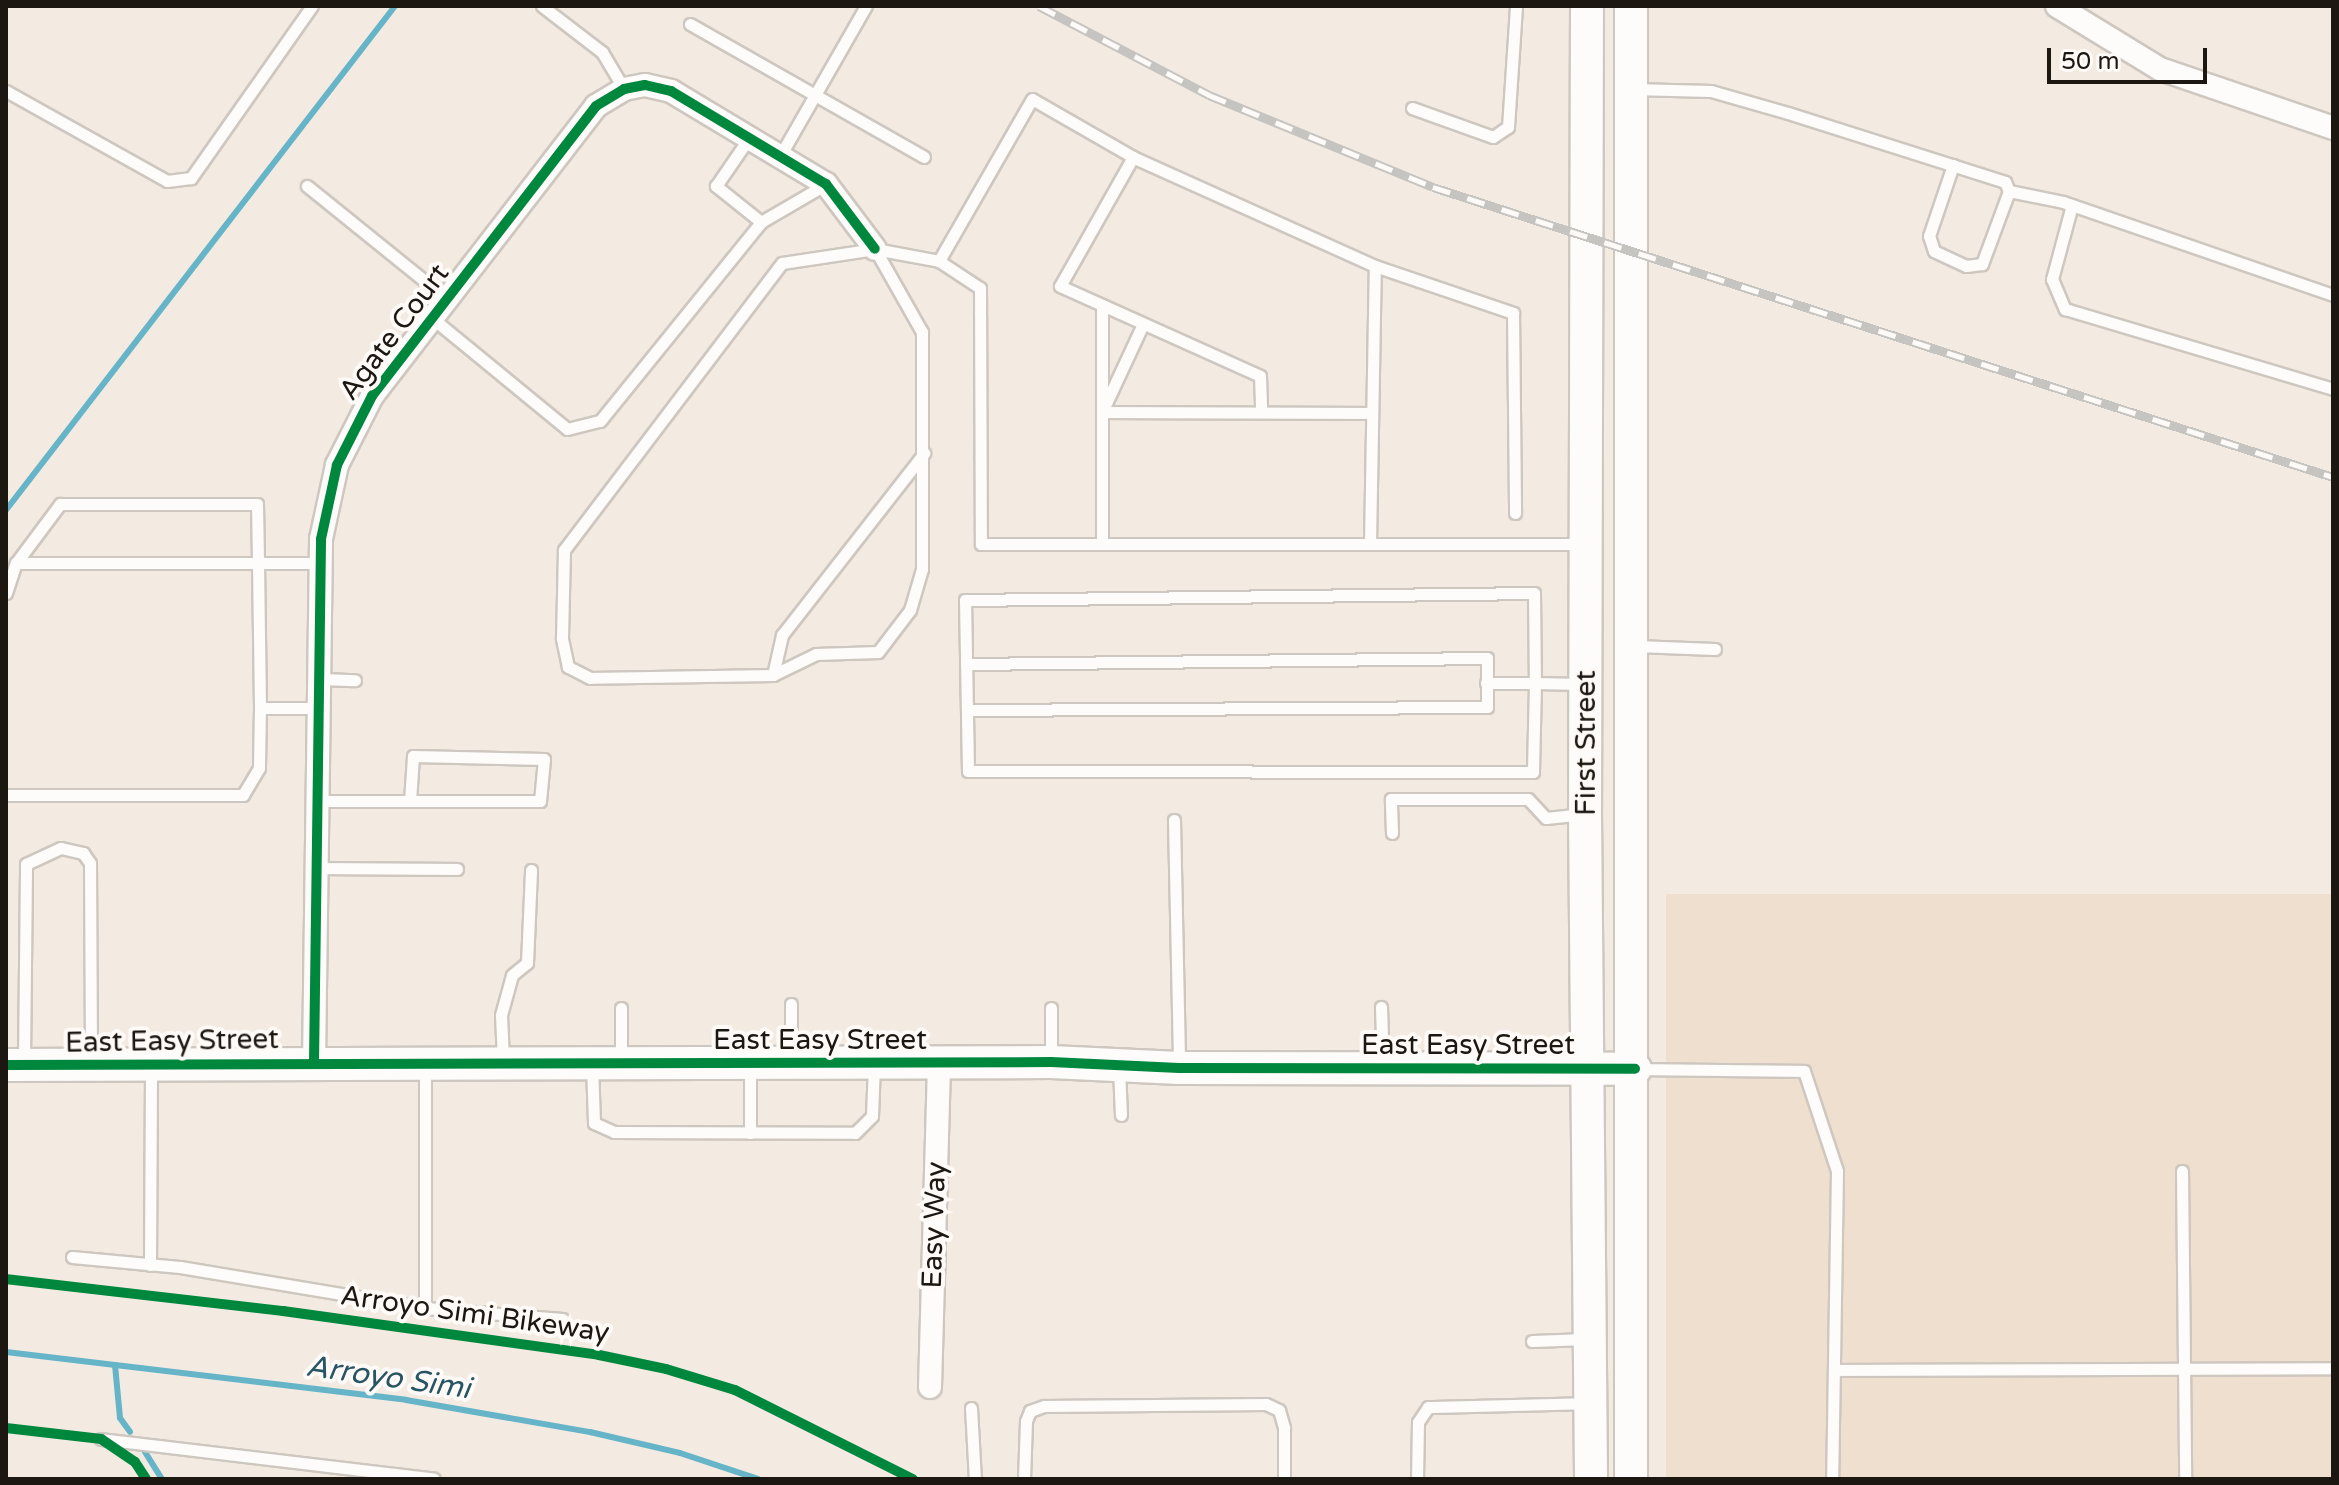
<!DOCTYPE html>
<style>
body{margin:0}
#map{position:relative;width:2339px;height:1485px;overflow:hidden;background:#f3eae1;font-family:"Varela Round",sans-serif}
div>[style]{position:absolute}
[style*='--x']{left:calc(var(--x)*1px);top:calc(var(--y)*1px);width:calc(var(--w)*1px);rotate:calc(var(--a)*1deg)}
.built>*{inset:0;background:#eedfcf;transform-origin:0 0}
.stream>*{height:6px;margin:-3px;padding:0 3px;transform-origin:3px;border-radius:3px;background:#66b4c8}
.roads{filter:drop-shadow(2px 0 #cec7c0) drop-shadow(-2px 0 #cec7c0) drop-shadow(0 2px #cec7c0) drop-shadow(0 -2px #cec7c0)}
.lane>*{height:11px;margin:-5.5px;padding:0 5.5px;transform-origin:5.5px;border-radius:5.5px;background:#fdfcfa}
.street>*{height:22px;margin:-11px;padding:0 11px;transform-origin:11px;border-radius:11px;background:#fdfcfa}
.secondary>*{height:32px;margin:-16px;padding:0 16px;transform-origin:16px;border-radius:16px;background:#fdfcfa}
.rail>*{height:9px;margin-top:-4.5px;transform-origin:0;background:repeating-linear-gradient(90deg,#fefaf7 0 18px,#c6c4c1 0 36px);box-sizing:border-box;border-block:2px solid #c6c4c1}
.cycleway>*{height:10px;margin:-5px;padding:0 5px;transform-origin:5px;border-radius:5px;background:#00873e}
span{translate:-50% -50%;white-space:nowrap;text-align:center;line-height:1.15;-webkit-text-stroke:8px #fefaf7;paint-order:stroke}
.street-label{font-size:28px;color:#1c1711}
.water-label{font-size:30px;color:#285564;font-style:italic}
.frame{position:absolute;inset:0;border:8px solid #1c1711;pointer-events:none}
.scale{position:absolute;left:2047px;top:48px;width:160px;height:36px;box-sizing:border-box;border:4px solid #1c1711;border-top:0;padding-left:10px;font-size:24px;line-height:28px;white-space:nowrap;color:#1c1711;-webkit-text-stroke:6px #fefaf7;paint-order:stroke}
</style>
<div id="map">
<div class="built">
<i style="left:1666px;top:894px;width:667px;height:585px"></i>
</div>
<div class="stream">
<i style="--x:6;--y:510;--w:637;--a:-52.34"></i>
<i style="--x:6;--y:1352;--w:403;--a:6.8"></i>
<i style="--x:406;--y:1400;--w:187;--a:9.9"></i>
<i style="--x:590;--y:1432;--w:92;--a:13.1"></i>
<i style="--x:680;--y:1453;--w:82;--a:18.4"></i>
<i style="--x:115;--y:1365;--w:53;--a:84.6"></i>
<i style="--x:120;--y:1418;--w:17;--a:54"></i>
<i style="--x:145;--y:1452;--w:32;--a:58"></i>
</div>
<div class="roads">
<div class="lane">
<i style="--x:542;--y:6;--w:76;--a:37.5"></i>
<i style="--x:602;--y:52;--w:43;--a:59.3"></i>
<i style="--x:690;--y:24;--w:269;--a:29.6"></i>
<i style="--x:1632;--y:89;--w:79;--a:1.5"></i>
<i style="--x:1711;--y:91;--w:80;--a:15.9"></i>
<i style="--x:1788;--y:113;--w:228;--a:17.6"></i>
<i style="--x:2005;--y:182;--w:10;--a:66"></i>
<i style="--x:2009;--y:191;--w:78;--a:110.3"></i>
<i style="--x:1982;--y:264;--w:16;--a:173"></i>
<i style="--x:1966;--y:266;--w:35;--a:-155"></i>
<i style="--x:1934;--y:251;--w:16;--a:-108"></i>
<i style="--x:1929;--y:236;--w:75;--a:-71.3"></i>
<i style="--x:6;--y:91;--w:184;--a:29.2"></i>
<i style="--x:167;--y:181;--w:24;--a:-7"></i>
<i style="--x:191;--y:178;--w:210;--a:-54.9"></i>
<i style="--x:1412;--y:108;--w:86;--a:19.7"></i>
<i style="--x:1493;--y:137;--w:18;--a:-34"></i>
<i style="--x:1508;--y:127;--w:121;--a:-86.2"></i>
<i style="--x:780;--y:156;--w:173;--a:-60.2"></i>
<i style="--x:1133;--y:157;--w:148;--a:119.5"></i>
<i style="--x:1060;--y:286;--w:219;--a:24.2"></i>
<i style="--x:1260;--y:376;--w:36;--a:88"></i>
<i style="--x:307;--y:186;--w:180;--a:38.9"></i>
<i style="--x:2009;--y:191;--w:55;--a:11.5"></i>
<i style="--x:2063;--y:202;--w:286;--a:19"></i>
<i style="--x:2072;--y:205;--w:77;--a:105.1"></i>
<i style="--x:2052;--y:279;--w:33;--a:67"></i>
<i style="--x:2065;--y:309;--w:280;--a:16.6"></i>
<i style="--x:761;--y:222;--w:75;--a:-30.3"></i>
<i style="--x:875;--y:249;--w:95;--a:60.5"></i>
<i style="--x:922;--y:332;--w:237;--a:90"></i>
<i style="--x:922;--y:569;--w:43;--a:106.3"></i>
<i style="--x:910;--y:610;--w:53;--a:127.3"></i>
<i style="--x:878;--y:652;--w:62;--a:178.2"></i>
<i style="--x:816;--y:654;--w:48;--a:154"></i>
<i style="--x:773;--y:675;--w:183;--a:179.1"></i>
<i style="--x:590;--y:678;--w:25;--a:-153"></i>
<i style="--x:568;--y:667;--w:30;--a:-102"></i>
<i style="--x:562;--y:638;--w:88;--a:-88.7"></i>
<i style="--x:564;--y:550;--w:360;--a:-52.8"></i>
<i style="--x:782;--y:263;--w:94;--a:-8.6"></i>
<i style="--x:875;--y:249;--w:65;--a:10.6"></i>
<i style="--x:1375;--y:266;--w:146;--a:18.8"></i>
<i style="--x:1513;--y:313;--w:200;--a:89.4"></i>
<i style="--x:432;--y:318;--w:175;--a:39.4"></i>
<i style="--x:567;--y:429;--w:34;--a:-14"></i>
<i style="--x:600;--y:421;--w:256;--a:-51"></i>
<i style="--x:761;--y:222;--w:58;--a:-141.3"></i>
<i style="--x:716;--y:186;--w:58;--a:-55.5"></i>
<i style="--x:1143;--y:324;--w:97;--a:115"></i>
<i style="--x:1102;--y:412;--w:270;--a:0.2"></i>
<i style="--x:1102;--y:544;--w:239;--a:-90"></i>
<i style="--x:1370;--y:544;--w:278;--a:-89"></i>
<i style="--x:1375;--y:266;--w:265;--a:-155.8"></i>
<i style="--x:1133;--y:157;--w:116;--a:-150.1"></i>
<i style="--x:1032;--y:99;--w:187;--a:119.9"></i>
<i style="--x:939;--y:261;--w:49;--a:33.4"></i>
<i style="--x:980;--y:288;--w:256;--a:89.8"></i>
<i style="--x:981;--y:544;--w:601;--a:0"></i>
<i style="--x:16;--y:563;--w:74;--a:-53.3"></i>
<i style="--x:60;--y:504;--w:197;--a:0"></i>
<i style="--x:257;--y:504;--w:59;--a:89"></i>
<i style="--x:258;--y:563;--w:63;--a:0"></i>
<i style="--x:6;--y:593;--w:32;--a:-72"></i>
<i style="--x:16;--y:563;--w:242;--a:0"></i>
<i style="--x:258;--y:563;--w:145;--a:89.2"></i>
<i style="--x:260;--y:708;--w:60;--a:91"></i>
<i style="--x:259;--y:768;--w:31;--a:121"></i>
<i style="--x:243;--y:795;--w:237;--a:180"></i>
<i style="--x:1635;--y:646;--w:80;--a:2.1"></i>
<i style="--x:966;--y:664;--w:521;--a:-0.66"></i>
<i style="--x:1487;--y:658;--w:49;--a:90"></i>
<i style="--x:1487;--y:707;--w:520;--a:179.67"></i>
<i style="--x:773;--y:675;--w:41;--a:-77.3"></i>
<i style="--x:782;--y:635;--w:231;--a:-52"></i>
<i style="--x:321;--y:679;--w:34;--a:2"></i>
<i style="--x:1486;--y:683;--w:49;--a:0"></i>
<i style="--x:1535;--y:683;--w:89;--a:91.3"></i>
<i style="--x:1533;--y:772;--w:565;--a:-179.9"></i>
<i style="--x:968;--y:771;--w:171;--a:-91"></i>
<i style="--x:965;--y:600;--w:569;--a:-0.7"></i>
<i style="--x:1534;--y:593;--w:90;--a:89.4"></i>
<i style="--x:1535;--y:683;--w:47;--a:1.2"></i>
<i style="--x:260;--y:708;--w:60;--a:0"></i>
<i style="--x:320;--y:801;--w:220;--a:0"></i>
<i style="--x:540;--y:801;--w:42;--a:-84.6"></i>
<i style="--x:544;--y:759;--w:131;--a:-178.7"></i>
<i style="--x:413;--y:756;--w:45;--a:93.8"></i>
<i style="--x:1174;--y:820;--w:244;--a:88.8"></i>
<i style="--x:1392;--y:833;--w:34;--a:-92"></i>
<i style="--x:1391;--y:799;--w:137;--a:0"></i>
<i style="--x:1528;--y:799;--w:26;--a:47"></i>
<i style="--x:1546;--y:818;--w:38;--a:-6"></i>
<i style="--x:318;--y:868;--w:139;--a:0.4"></i>
<i style="--x:791;--y:1004;--w:56;--a:90"></i>
<i style="--x:1381;--y:1007;--w:61;--a:88.1"></i>
<i style="--x:1051;--y:1058;--w:50;--a:-90"></i>
<i style="--x:503;--y:1059;--w:44;--a:-92.6"></i>
<i style="--x:501;--y:1015;--w:41;--a:-74.6"></i>
<i style="--x:512;--y:975;--w:19;--a:-39"></i>
<i style="--x:527;--y:963;--w:93;--a:-87.5"></i>
<i style="--x:621;--y:1060;--w:52;--a:-90"></i>
<i style="--x:24;--y:1061;--w:197;--a:-89.4"></i>
<i style="--x:26;--y:864;--w:38;--a:-25"></i>
<i style="--x:61;--y:848;--w:23;--a:13"></i>
<i style="--x:83;--y:853;--w:12;--a:55"></i>
<i style="--x:90;--y:863;--w:200;--a:89.7"></i>
<i style="--x:592;--y:1065;--w:58;--a:88"></i>
<i style="--x:594;--y:1123;--w:22;--a:24"></i>
<i style="--x:614;--y:1132;--w:241;--a:0.2"></i>
<i style="--x:855;--y:1133;--w:24;--a:-45"></i>
<i style="--x:872;--y:1116;--w:52;--a:-87.8"></i>
<i style="--x:425;--y:1068;--w:240;--a:90"></i>
<i style="--x:425;--y:1308;--w:138;--a:4.6"></i>
<i style="--x:1119;--y:1068;--w:47;--a:87.6"></i>
<i style="--x:1638;--y:1069;--w:166;--a:0.7"></i>
<i style="--x:1804;--y:1071;--w:105;--a:71.7"></i>
<i style="--x:1837;--y:1171;--w:308;--a:90.9"></i>
<i style="--x:750;--y:1133;--w:68;--a:-90"></i>
<i style="--x:2182;--y:1171;--w:308;--a:89.4"></i>
<i style="--x:72;--y:1257;--w:108;--a:5.3"></i>
<i style="--x:180;--y:1267;--w:248;--a:9.5"></i>
<i style="--x:150;--y:1265;--w:196;--a:-89.7"></i>
<i style="--x:1532;--y:1341;--w:54;--a:-2.1"></i>
<i style="--x:1836;--y:1370;--w:497;--a:-0.2"></i>
<i style="--x:971;--y:1408;--w:71;--a:86.8"></i>
<i style="--x:101;--y:1439;--w:335;--a:6.8"></i>
<i style="--x:1024;--y:1479;--w:58;--a:-88"></i>
<i style="--x:1026;--y:1421;--w:11;--a:-68"></i>
<i style="--x:1030;--y:1411;--w:15;--a:-20"></i>
<i style="--x:1044;--y:1406;--w:222;--a:-0.5"></i>
<i style="--x:1266;--y:1404;--w:14;--a:25"></i>
<i style="--x:1279;--y:1410;--w:19;--a:74"></i>
<i style="--x:1284;--y:1428;--w:51;--a:90"></i>
<i style="--x:1417;--y:1479;--w:57;--a:-89"></i>
<i style="--x:1418;--y:1422;--w:18;--a:-56"></i>
<i style="--x:1428;--y:1407;--w:159;--a:-1.4"></i>
</div>
<div class="street">
<i style="--x:2057;--y:6;--w:121;--a:31.5"></i>
<i style="--x:2160;--y:69;--w:183;--a:18.8"></i>
<i style="--x:314;--y:1063;--w:524;--a:-89.23"></i>
<i style="--x:321;--y:539;--w:76;--a:-77.8"></i>
<i style="--x:337;--y:465;--w:77;--a:-63.1"></i>
<i style="--x:372;--y:396;--w:366;--a:-52.3"></i>
<i style="--x:596;--y:106;--w:33;--a:-31"></i>
<i style="--x:624;--y:89;--w:21;--a:-11"></i>
<i style="--x:645;--y:85;--w:27;--a:13"></i>
<i style="--x:671;--y:91;--w:181;--a:31"></i>
<i style="--x:826;--y:184;--w:81;--a:53"></i>
<i style="--x:930;--y:1387;--w:323;--a:-88.4"></i>
</div>
<div class="secondary">
<i style="--x:1587;--y:6;--w:808;--a:90.14"></i>
<i style="--x:1585;--y:814;--w:665;--a:89.48"></i>
<i style="--x:1631;--y:6;--w:1473;--a:90"></i>
<i style="--x:6;--y:1065;--w:1045;--a:-0.16"></i>
<i style="--x:1051;--y:1062;--w:128;--a:2.7"></i>
<i style="--x:1179;--y:1068;--w:456;--a:0.1"></i>
</div>
</div>
<div class="rail">
<i style="--x:1039;--y:6;--w:192;--a:27.6"></i>
<i style="--x:1209;--y:95;--w:242;--a:22.3"></i>
<i style="--x:1433;--y:187;--w:946;--a:17.86"></i>
</div>
<div class="cycleway">
<i style="--x:314;--y:1063;--w:524;--a:-89.23"></i>
<i style="--x:321;--y:539;--w:76;--a:-77.8"></i>
<i style="--x:337;--y:465;--w:77;--a:-63.1"></i>
<i style="--x:372;--y:396;--w:366;--a:-52.3"></i>
<i style="--x:596;--y:106;--w:33;--a:-31"></i>
<i style="--x:624;--y:89;--w:21;--a:-11"></i>
<i style="--x:645;--y:85;--w:27;--a:13"></i>
<i style="--x:671;--y:91;--w:181;--a:31"></i>
<i style="--x:826;--y:184;--w:81;--a:53"></i>
<i style="--x:6;--y:1065;--w:1045;--a:-0.16"></i>
<i style="--x:1051;--y:1062;--w:128;--a:2.7"></i>
<i style="--x:1179;--y:1068;--w:456;--a:0.1"></i>
<i style="--x:6;--y:1279;--w:279;--a:6.6"></i>
<i style="--x:283;--y:1311;--w:319;--a:7.9"></i>
<i style="--x:599;--y:1355;--w:68;--a:11.8"></i>
<i style="--x:666;--y:1369;--w:72;--a:16.9"></i>
<i style="--x:735;--y:1390;--w:199;--a:26.6"></i>
<i style="--x:6;--y:1428;--w:96;--a:6.6"></i>
<i style="--x:101;--y:1439;--w:41;--a:34.1"></i>
<i style="--x:135;--y:1462;--w:20;--a:57"></i>
</div>
<div class="street-label">
<span style="left:394px;top:332px;rotate:-53deg">Agate Court</span>
<span style="left:1586px;top:743px;rotate:-90deg">First Street</span>
<span style="left:820px;top:1040px">East Easy Street</span>
<span style="left:172px;top:1041px;rotate:-1deg">East Easy Street</span>
<span style="left:1468px;top:1045px">East Easy Street</span>
<span style="left:934px;top:1225px;rotate:-88deg">Easy Way</span>
<span style="left:475px;top:1314px;rotate:8deg">Arroyo Simi Bikeway</span>
</div>
<div class="water-label">
<span style="left:388px;top:1378px;rotate:8deg">Arroyo Simi</span>
</div>
<div class="frame"></div>
<div class="scale">50 m</div>
</div>
